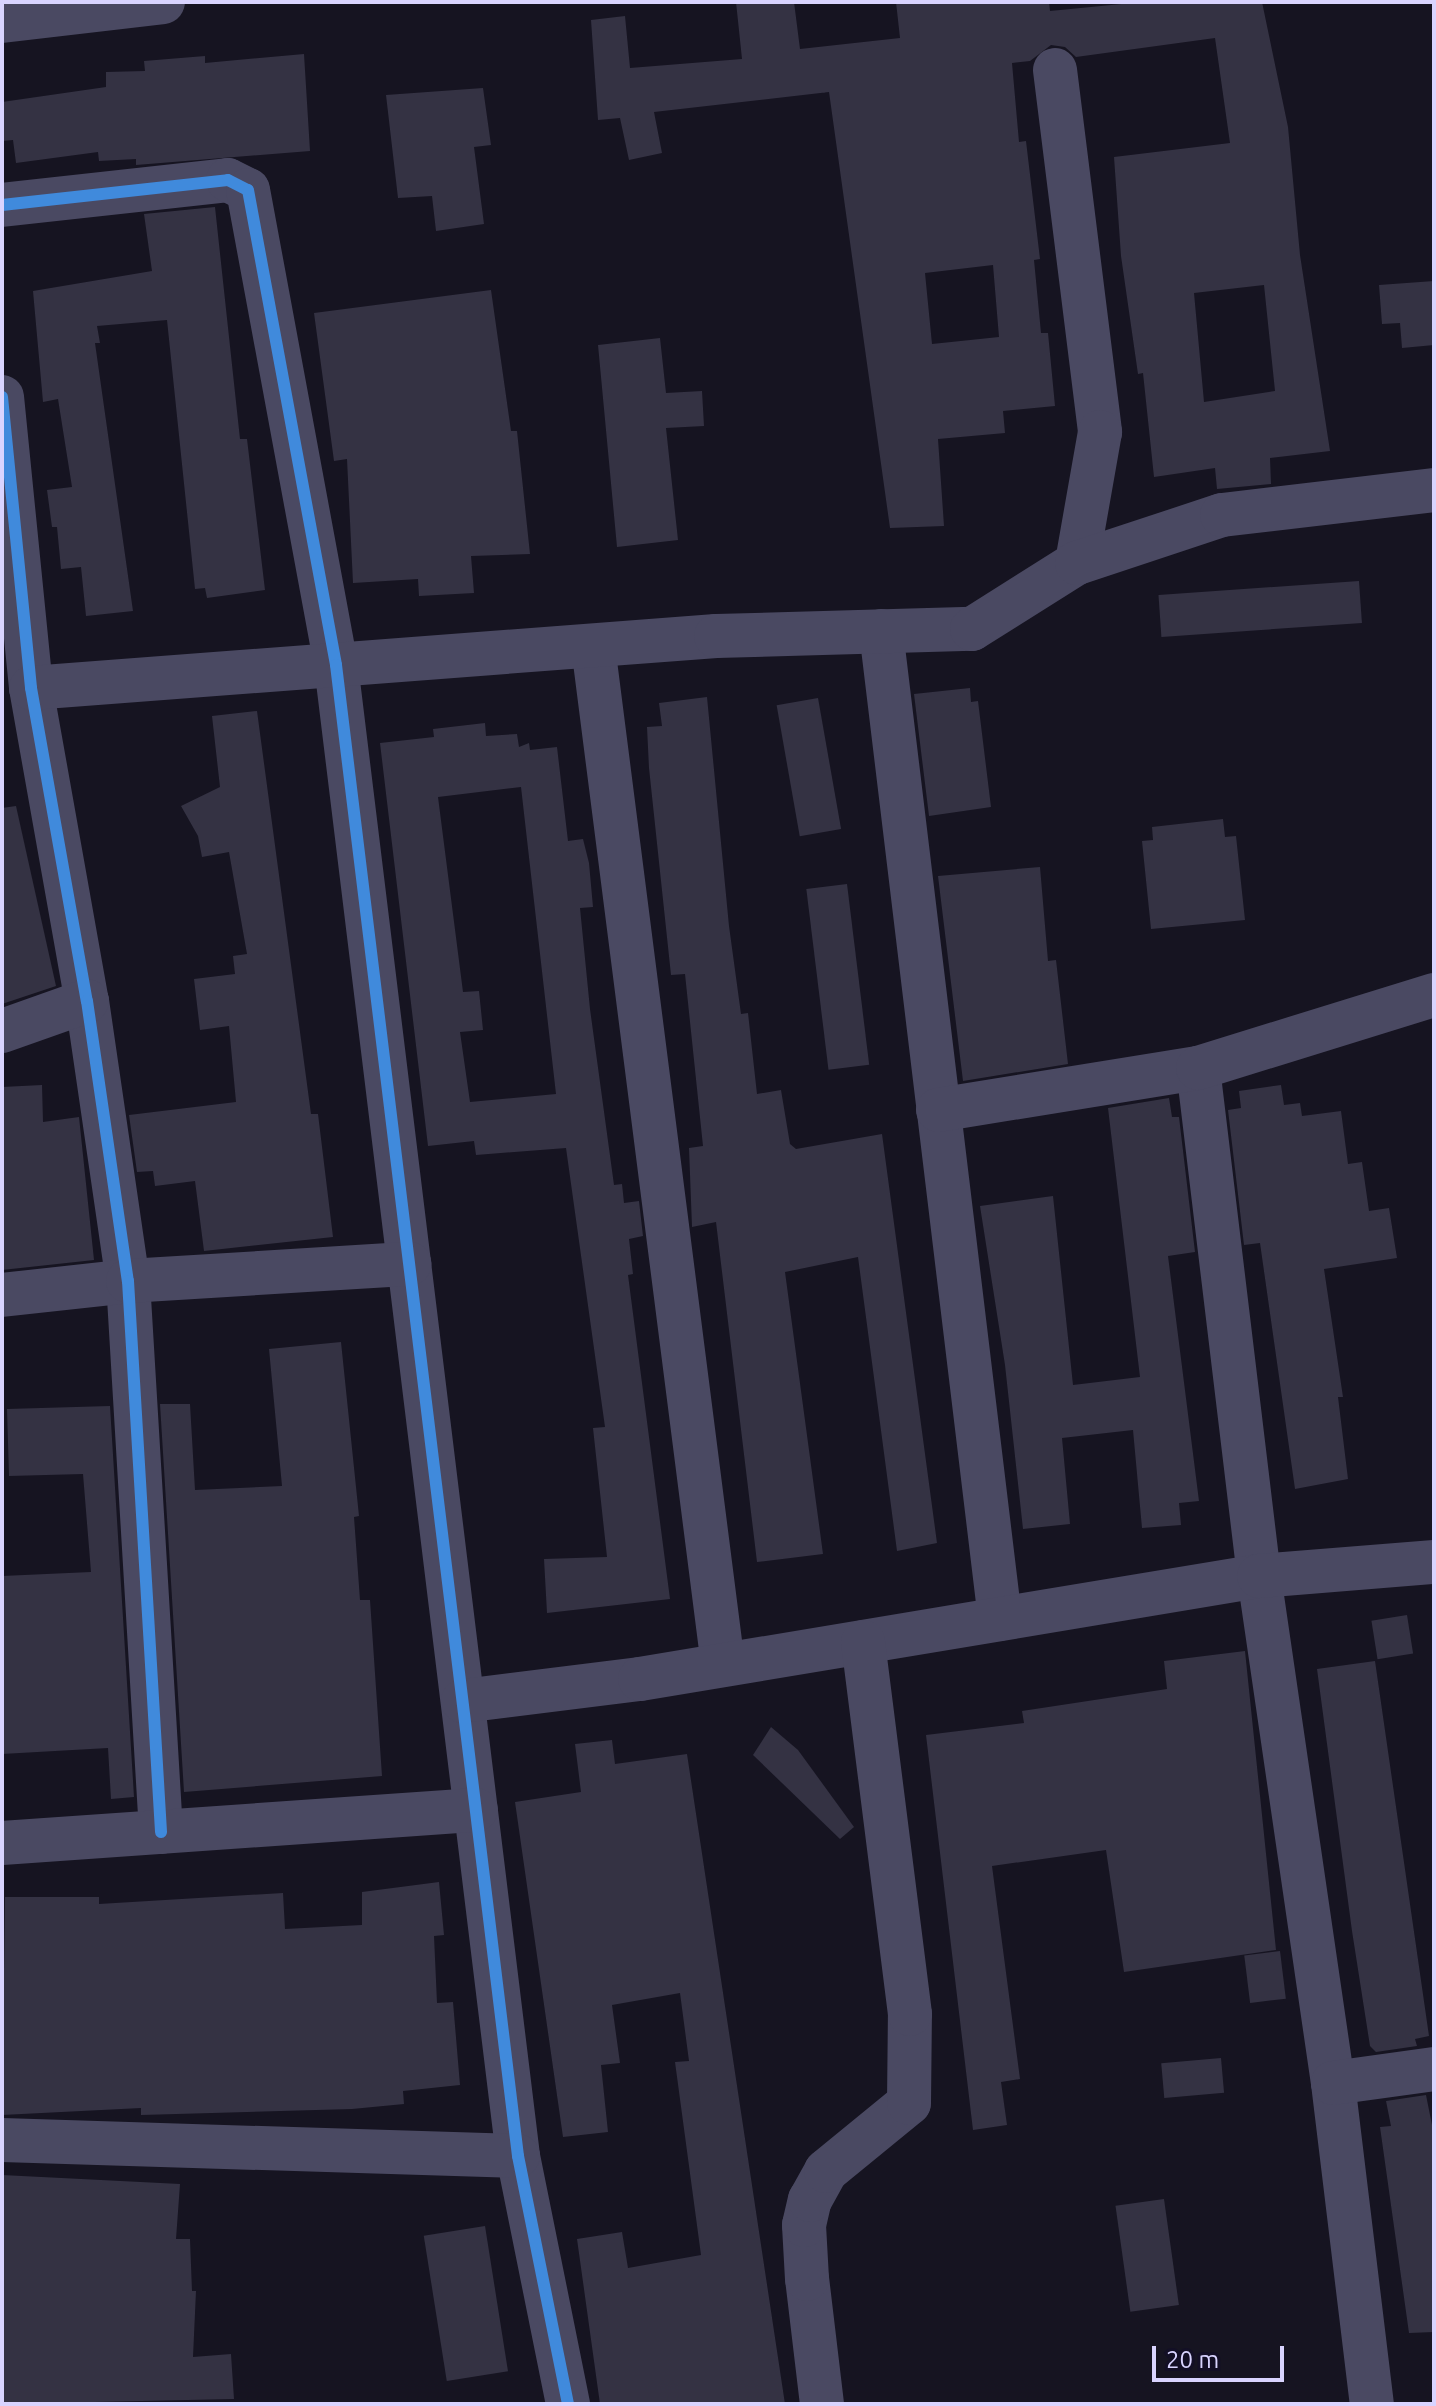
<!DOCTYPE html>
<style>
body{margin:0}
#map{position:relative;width:1436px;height:2406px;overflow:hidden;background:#161421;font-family:Ubuntu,sans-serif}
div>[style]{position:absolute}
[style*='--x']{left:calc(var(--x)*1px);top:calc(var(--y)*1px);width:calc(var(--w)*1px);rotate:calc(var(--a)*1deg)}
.building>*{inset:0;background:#343243;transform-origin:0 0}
.minor>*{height:44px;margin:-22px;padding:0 22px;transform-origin:22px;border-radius:22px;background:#4a4962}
.cycleway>*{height:12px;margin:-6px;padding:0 6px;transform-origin:6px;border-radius:6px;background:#408adc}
span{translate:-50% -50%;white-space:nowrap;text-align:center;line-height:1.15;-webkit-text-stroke:7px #130f26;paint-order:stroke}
.frame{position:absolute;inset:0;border:4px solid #d9d4ff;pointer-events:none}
.scale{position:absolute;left:1152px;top:2346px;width:132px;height:36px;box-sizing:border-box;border:4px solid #d9d4ff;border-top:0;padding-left:10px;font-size:24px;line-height:28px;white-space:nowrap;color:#d9d4ff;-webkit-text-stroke:6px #130f26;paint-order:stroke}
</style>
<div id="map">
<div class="building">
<i style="clip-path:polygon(evenodd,736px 2px,794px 2px,800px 49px,900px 38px,896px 2px,1049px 2px,1050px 11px,1142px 2px,1262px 2px,1288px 127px,1300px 255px,1330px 451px,1270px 458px,1271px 484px,1217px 489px,1215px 468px,1154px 477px,1143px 373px,1138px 374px,1121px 256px,1114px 157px,1230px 143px,1215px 38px,1076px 57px,1065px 47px,1051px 45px,1030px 61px,1012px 63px,1019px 142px,1026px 141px,1040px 259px,1034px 260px,1041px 333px,1048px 333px,1055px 406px,1003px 411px,1005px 433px,938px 439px,944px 526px,890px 528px,829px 92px,654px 112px,662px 153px,629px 160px,620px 118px,598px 120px,591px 20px,625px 16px,630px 68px,742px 59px,736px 2px,993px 265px,999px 337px,932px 344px,925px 273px,993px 265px,736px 2px,1264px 285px,1275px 391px,1204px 402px,1194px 293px,1264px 285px)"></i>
<i style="clip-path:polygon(304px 54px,310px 151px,136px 165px,136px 159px,99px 161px,98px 152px,16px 163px,13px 140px,2px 141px,2px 102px,106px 87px,106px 72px,145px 71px,144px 61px,205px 56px,205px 63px)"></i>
<i style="clip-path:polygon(483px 88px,491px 145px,474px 147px,484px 224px,436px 231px,432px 196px,398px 198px,386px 95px)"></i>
<i style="clip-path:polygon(215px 207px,240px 439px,247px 439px,265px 590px,207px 598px,205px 588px,195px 589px,167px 320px,97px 326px,100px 343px,95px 343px,133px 611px,86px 616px,81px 567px,61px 569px,57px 527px,52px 527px,47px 490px,72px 487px,58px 399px,43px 402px,33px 291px,152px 271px,144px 214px)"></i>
<i style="clip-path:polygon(1434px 281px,1434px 345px,1402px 348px,1400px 323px,1382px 324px,1379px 285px)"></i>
<i style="clip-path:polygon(491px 290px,511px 431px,517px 431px,530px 554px,471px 556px,474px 593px,419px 596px,418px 579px,353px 583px,347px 459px,334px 461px,314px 313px)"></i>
<i style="clip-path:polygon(660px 338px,666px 393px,702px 391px,704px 426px,666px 428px,678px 540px,617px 547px,598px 345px)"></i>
<i style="left:1359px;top:581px;width:42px;height:201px;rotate:86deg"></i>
<i style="clip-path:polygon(970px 688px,971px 702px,978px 701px,991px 807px,929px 816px,914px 694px)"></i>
<i style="clip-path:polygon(707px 697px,729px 926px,741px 1014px,748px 1013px,757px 1094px,781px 1090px,790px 1144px,796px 1149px,882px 1134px,937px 1543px,897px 1551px,858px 1257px,785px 1272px,823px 1554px,757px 1562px,716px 1222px,692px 1227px,689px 1148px,703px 1146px,685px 974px,671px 975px,649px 768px,647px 727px,662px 726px,659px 703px)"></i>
<i style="left:818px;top:698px;width:133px;height:42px;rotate:80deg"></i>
<i style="clip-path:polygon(257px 711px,311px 1114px,318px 1114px,333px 1237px,204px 1251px,195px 1181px,155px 1186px,153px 1171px,137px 1172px,129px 1115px,236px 1102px,229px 1026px,200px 1030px,194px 979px,235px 974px,233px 956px,247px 954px,229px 852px,202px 857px,198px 836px,181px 806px,220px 787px,212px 716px)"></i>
<i style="clip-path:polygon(evenodd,485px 723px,486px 736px,517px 734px,519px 747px,529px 743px,530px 750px,557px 747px,568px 841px,583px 839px,589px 863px,593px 907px,580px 908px,590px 1009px,614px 1185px,622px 1184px,624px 1203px,639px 1201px,643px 1236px,629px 1239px,633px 1274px,628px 1275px,670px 1599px,547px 1613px,544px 1559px,607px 1557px,593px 1428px,605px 1427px,566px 1148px,476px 1155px,474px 1141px,428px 1146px,380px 743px,434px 737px,433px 729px,485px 723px,521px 787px,556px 1094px,470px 1102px,460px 1032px,483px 1030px,479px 991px,463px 992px,438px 797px,521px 787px)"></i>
<i style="clip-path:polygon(16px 806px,56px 986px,2px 1004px,2px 808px)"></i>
<i style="clip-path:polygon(1223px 819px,1225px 837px,1236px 836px,1245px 920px,1151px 929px,1142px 841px,1153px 840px,1152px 827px)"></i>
<i style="clip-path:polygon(1040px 867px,1048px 961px,1056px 960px,1068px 1064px,963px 1081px,938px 876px)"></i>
<i style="left:847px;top:884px;width:182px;height:41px;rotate:83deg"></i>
<i style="clip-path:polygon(42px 1085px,43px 1122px,79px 1117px,94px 1260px,2px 1270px,2px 1087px)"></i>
<i style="clip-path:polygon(1281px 1085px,1284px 1105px,1300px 1103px,1302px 1116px,1341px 1111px,1348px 1164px,1362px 1162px,1369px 1211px,1389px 1208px,1397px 1258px,1324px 1269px,1343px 1397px,1338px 1397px,1348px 1479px,1295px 1489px,1260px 1243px,1244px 1245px,1228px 1110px,1241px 1108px,1239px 1091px)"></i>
<i style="clip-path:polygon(1169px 1098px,1172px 1117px,1179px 1117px,1195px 1252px,1168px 1256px,1199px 1501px,1179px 1503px,1181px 1525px,1142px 1528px,1133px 1430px,1062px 1438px,1070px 1524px,1023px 1529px,1005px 1365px,980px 1206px,1053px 1196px,1073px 1385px,1140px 1377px,1108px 1108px)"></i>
<i style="clip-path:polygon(341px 1342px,359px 1516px,354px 1517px,360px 1600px,370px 1600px,382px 1776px,184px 1792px,160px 1404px,190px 1404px,195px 1490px,282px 1486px,269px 1349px)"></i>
<i style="clip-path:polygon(110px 1406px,134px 1797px,111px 1799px,108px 1748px,2px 1754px,2px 1576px,91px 1572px,83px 1474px,9px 1476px,7px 1409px)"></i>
<i style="left:1407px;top:1615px;width:39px;height:36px;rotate:81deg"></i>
<i style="clip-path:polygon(1245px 1651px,1276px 1950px,1124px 1972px,1106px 1850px,992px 1866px,1020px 2079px,1001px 2082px,1007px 2125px,973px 2130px,926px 1735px,1024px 1723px,1022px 1711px,1167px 1689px,1164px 1661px)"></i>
<i style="clip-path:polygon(1375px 1661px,1429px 2036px,1415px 2039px,1417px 2046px,1376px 2052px,1370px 2046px,1352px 1931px,1317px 1669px)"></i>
<i style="clip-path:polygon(771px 1727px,798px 1750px,854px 1827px,840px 1839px,753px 1755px)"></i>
<i style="clip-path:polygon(612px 1740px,615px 1764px,687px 1754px,785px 2404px,600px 2404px,577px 2239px,622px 2232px,628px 2268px,701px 2255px,675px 2062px,689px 2061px,680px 1993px,612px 2005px,620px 2063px,601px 2065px,608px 2132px,563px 2137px,515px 1802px,581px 1792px,575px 1744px)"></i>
<i style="clip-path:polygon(439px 1882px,444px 1935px,434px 1936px,437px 2003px,453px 2002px,460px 2085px,403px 2091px,404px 2104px,352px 2109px,141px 2115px,141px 2108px,2px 2115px,5px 1897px,99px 1897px,99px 1904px,283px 1893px,285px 1929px,362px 1925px,362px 1892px)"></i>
<i style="left:1280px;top:1951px;width:48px;height:36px;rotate:83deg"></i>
<i style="left:1221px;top:2058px;width:35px;height:60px;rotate:85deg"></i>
<i style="clip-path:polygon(1426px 2095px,1434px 2135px,1434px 2332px,1409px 2333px,1380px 2127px,1391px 2126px,1386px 2101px)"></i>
<i style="clip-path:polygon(2px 2175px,180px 2184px,176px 2239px,190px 2239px,192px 2291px,196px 2291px,193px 2357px,231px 2354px,234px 2399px,2px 2404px)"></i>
<i style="left:1164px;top:2199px;width:107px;height:49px;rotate:82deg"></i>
<i style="left:485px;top:2226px;width:147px;height:62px;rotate:81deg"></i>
</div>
<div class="minor">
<i style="--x:2;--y:21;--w:162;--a:-6.7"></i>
<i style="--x:1055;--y:70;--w:365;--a:82.9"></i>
<i style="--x:1100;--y:432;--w:133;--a:100"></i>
<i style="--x:2;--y:205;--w:227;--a:-6.3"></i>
<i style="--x:228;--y:180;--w:22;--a:27"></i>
<i style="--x:248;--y:190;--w:483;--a:79.5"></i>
<i style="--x:336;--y:665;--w:1502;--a:83.04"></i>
<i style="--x:518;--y:2156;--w:253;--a:78.6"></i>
<i style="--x:2;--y:397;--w:292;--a:84.3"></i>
<i style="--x:31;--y:688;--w:318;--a:79.9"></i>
<i style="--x:87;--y:1001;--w:283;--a:81.7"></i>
<i style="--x:128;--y:1281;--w:552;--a:86.57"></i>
<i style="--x:881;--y:631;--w:995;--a:83.13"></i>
<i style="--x:593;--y:646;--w:1027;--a:82.73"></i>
<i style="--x:31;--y:688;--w:687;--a:-4.34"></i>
<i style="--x:716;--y:636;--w:256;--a:-1.6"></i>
<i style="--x:972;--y:629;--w:124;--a:-32.2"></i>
<i style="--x:1077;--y:563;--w:153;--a:-18.3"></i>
<i style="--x:1222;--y:515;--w:213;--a:-6.7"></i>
<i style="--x:2;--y:1031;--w:90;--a:-19.4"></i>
<i style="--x:1198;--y:1068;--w:512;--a:83.15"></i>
<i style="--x:1259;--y:1576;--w:512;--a:81.7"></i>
<i style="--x:1333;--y:2083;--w:323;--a:83.1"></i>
<i style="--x:938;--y:1110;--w:263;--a:-9.2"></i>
<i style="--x:1198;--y:1068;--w:247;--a:-17.2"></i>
<i style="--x:2;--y:1295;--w:127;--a:-6.3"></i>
<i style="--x:128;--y:1281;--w:282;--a:-3.5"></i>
<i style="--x:463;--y:1701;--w:178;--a:-7.1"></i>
<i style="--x:640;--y:1679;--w:628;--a:-9.45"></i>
<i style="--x:1259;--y:1576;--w:176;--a:-4.6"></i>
<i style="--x:2;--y:1843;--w:475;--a:-4"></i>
<i style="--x:1333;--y:2083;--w:102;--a:-7.9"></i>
<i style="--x:2;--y:2140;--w:516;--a:1.78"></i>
<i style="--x:822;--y:2404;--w:126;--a:-96.8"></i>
<i style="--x:807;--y:2279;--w:54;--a:-93.2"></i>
<i style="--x:804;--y:2225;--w:26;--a:-77"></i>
<i style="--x:810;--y:2200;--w:33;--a:-61"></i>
<i style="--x:826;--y:2171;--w:107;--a:-39.3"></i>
<i style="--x:909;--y:2103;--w:89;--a:-89.4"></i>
<i style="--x:910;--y:2014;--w:375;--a:-97.2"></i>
</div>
<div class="cycleway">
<i style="--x:2;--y:205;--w:227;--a:-6.3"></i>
<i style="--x:228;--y:180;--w:22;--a:27"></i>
<i style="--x:248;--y:190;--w:483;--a:79.5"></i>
<i style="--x:336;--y:665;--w:1502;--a:83.04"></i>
<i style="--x:518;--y:2156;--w:253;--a:78.6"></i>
<i style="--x:2;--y:397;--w:292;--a:84.3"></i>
<i style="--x:31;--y:688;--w:318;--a:79.9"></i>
<i style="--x:87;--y:1001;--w:283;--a:81.7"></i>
<i style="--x:128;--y:1281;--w:552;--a:86.57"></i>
</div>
<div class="frame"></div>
<div class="scale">20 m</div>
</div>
